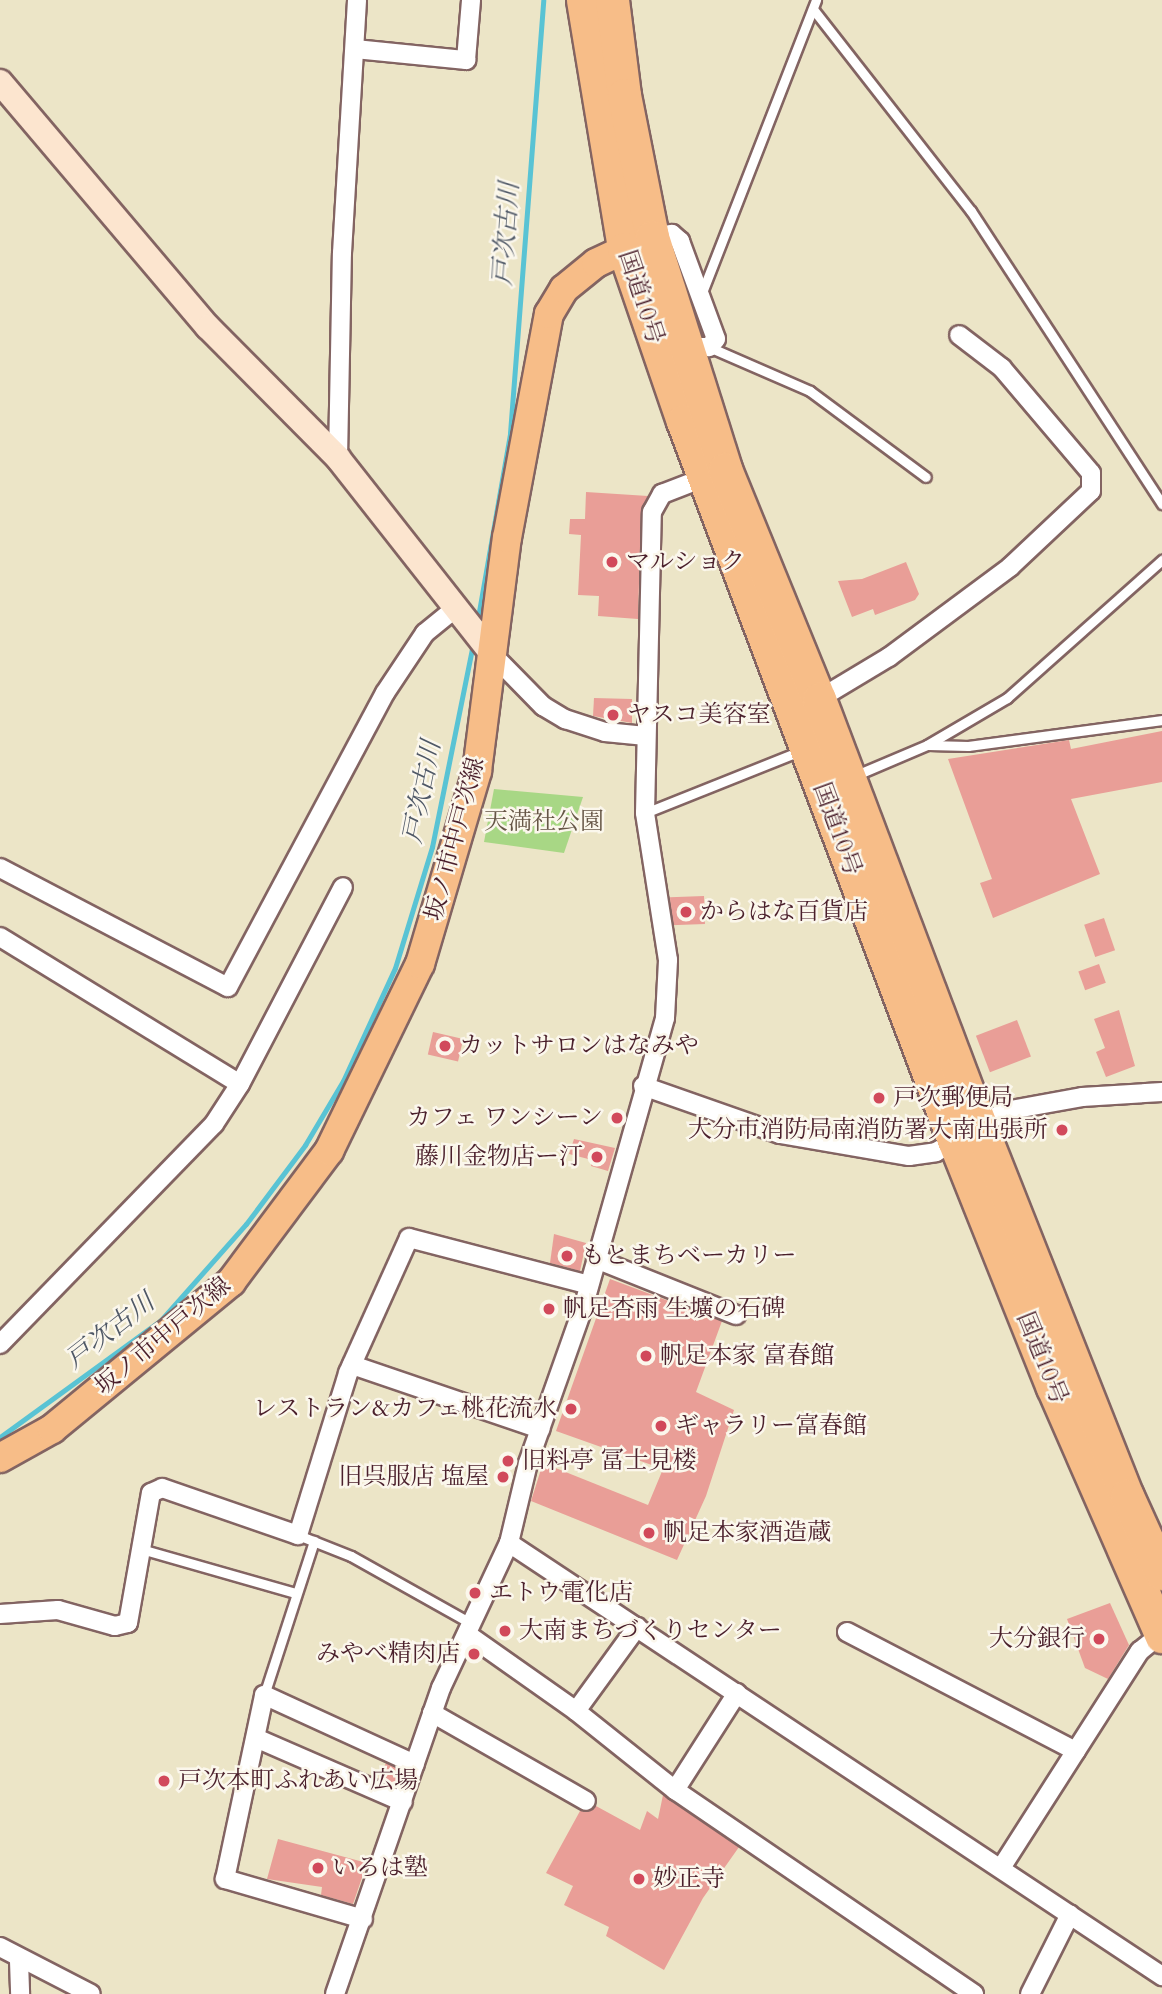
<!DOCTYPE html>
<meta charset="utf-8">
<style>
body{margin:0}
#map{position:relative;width:1162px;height:1994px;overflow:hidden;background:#ece5c7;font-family:Cardo,"Noto Serif JP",serif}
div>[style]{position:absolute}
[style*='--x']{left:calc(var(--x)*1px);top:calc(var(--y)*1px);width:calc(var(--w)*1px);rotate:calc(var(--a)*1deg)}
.green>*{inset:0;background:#a8d785}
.stream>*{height:5px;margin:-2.5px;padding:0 2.5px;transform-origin:2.5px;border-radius:2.5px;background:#59c3d4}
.building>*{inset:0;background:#e99e97;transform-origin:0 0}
.roads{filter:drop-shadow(2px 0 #836462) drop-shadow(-2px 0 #836462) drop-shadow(0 2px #836462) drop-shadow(0 -2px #836462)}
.lane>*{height:9px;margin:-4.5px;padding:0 4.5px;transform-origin:4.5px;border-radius:4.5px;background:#fff}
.street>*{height:18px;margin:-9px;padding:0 9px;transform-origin:9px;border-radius:9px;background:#fff}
.secondary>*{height:24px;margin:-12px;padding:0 12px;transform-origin:12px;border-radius:12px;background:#fce5cf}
.primary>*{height:28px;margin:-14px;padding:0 14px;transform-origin:14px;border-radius:14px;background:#f7bd88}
.highway>*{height:33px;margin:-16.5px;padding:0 16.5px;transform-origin:16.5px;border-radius:16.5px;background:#f7bd88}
.dots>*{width:19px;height:19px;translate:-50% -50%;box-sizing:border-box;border:4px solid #fbf7ec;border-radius:50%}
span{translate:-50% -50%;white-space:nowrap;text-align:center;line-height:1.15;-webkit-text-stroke:5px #fbf7ec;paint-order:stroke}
.street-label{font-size:24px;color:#4a1f2b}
.poi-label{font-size:24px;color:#4a1f2b}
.left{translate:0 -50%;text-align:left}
.right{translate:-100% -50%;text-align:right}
.park-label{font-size:24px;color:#665646}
.water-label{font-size:26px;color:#4f5866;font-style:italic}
</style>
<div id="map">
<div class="green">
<i style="clip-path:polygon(494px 789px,583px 797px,564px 853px,484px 842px)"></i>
</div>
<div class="stream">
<i style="--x:477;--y:623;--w:193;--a:-80.1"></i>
<i style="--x:510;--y:433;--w:434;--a:-85.6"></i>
<i style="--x:0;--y:1437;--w:199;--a:-36"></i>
<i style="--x:161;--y:1320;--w:128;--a:-48.5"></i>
<i style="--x:246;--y:1224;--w:99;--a:-53.2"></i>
<i style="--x:305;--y:1145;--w:74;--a:-59.3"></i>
<i style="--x:343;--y:1081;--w:124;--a:-65.3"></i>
<i style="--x:395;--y:968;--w:127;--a:-73"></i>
<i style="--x:432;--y:847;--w:208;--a:-78.6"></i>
</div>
<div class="building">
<i style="clip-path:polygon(586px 492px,648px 496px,641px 512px,638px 619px,598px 616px,599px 596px,578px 595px,581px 535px,569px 534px,570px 519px,585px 519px)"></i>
<i style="clip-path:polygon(906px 562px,919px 594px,915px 600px,875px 615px,873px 609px,852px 617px,838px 581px,862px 579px)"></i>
<i style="clip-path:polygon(594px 698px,632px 699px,632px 723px,593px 716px)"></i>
<i style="clip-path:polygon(1162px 731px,1162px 782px,1071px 799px,1100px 874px,993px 918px,980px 883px,992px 879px,948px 759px,1069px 740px,1071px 749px)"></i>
<i style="left:704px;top:896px;width:28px;height:34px;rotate:88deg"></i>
<i style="left:1104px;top:918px;width:34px;height:21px;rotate:71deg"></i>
<i style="left:1099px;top:964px;width:20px;height:22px;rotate:70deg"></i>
<i style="clip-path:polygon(1119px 1010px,1135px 1066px,1106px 1077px,1096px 1052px,1105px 1048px,1094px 1019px)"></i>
<i style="left:1017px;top:1020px;width:39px;height:44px;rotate:69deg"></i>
<i style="left:433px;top:1032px;width:31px;height:23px;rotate:13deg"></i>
<i style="clip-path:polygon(574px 1139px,615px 1148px,608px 1171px,591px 1166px,592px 1160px,569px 1154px)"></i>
<i style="clip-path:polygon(554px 1234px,586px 1243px,580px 1271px,550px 1263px)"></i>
<i style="clip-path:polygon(610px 1279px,722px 1321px,696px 1392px,734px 1410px,706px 1496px,677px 1560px,531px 1501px,543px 1463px,648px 1505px,663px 1469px,556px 1431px)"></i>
<i style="clip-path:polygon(1110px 1603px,1129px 1645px,1108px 1679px,1085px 1668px,1067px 1619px)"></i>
<i style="clip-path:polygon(386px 1763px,401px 1770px,395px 1786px,378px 1779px)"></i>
<i style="clip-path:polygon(663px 1795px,739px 1847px,703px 1898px,664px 1970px,606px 1936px,609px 1927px,564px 1905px,573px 1886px,546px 1873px,580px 1811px,596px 1806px,640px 1830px,647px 1811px,658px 1819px)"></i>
<i style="clip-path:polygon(278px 1839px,367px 1863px,353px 1904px,321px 1895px,322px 1887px,267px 1879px)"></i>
</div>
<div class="roads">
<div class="lane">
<i style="--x:813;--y:9;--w:256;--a:52"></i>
<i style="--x:971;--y:211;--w:350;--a:56.9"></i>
<i style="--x:701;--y:295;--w:317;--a:-68.7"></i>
<i style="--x:709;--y:347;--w:110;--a:23.5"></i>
<i style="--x:810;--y:391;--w:144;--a:36.6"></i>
<i style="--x:928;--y:745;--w:40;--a:1.4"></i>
<i style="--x:968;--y:746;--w:196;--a:-7.6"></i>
<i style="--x:854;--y:776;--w:79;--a:-23"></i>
<i style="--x:927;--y:745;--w:93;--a:-30.4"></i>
<i style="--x:1007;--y:698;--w:208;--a:-41.7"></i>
<i style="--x:645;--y:813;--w:167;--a:-21.8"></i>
<i style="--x:298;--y:1535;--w:57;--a:21.6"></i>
<i style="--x:351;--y:1556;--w:139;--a:29.3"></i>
<i style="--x:141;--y:1549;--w:160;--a:15.9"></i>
<i style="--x:264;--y:1695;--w:162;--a:-72"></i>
</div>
<div class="street">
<i style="--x:355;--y:49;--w:112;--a:5.7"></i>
<i style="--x:466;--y:60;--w:60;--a:-85.2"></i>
<i style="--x:652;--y:237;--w:20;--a:-9"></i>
<i style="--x:672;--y:234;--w:11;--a:41"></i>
<i style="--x:680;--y:241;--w:104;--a:69.8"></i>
<i style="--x:716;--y:339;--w:11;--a:131"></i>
<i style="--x:709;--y:347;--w:21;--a:180"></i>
<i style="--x:338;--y:458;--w:205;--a:-88.9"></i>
<i style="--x:342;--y:253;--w:253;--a:-86.6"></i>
<i style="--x:492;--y:654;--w:73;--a:45.6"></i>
<i style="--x:543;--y:706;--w:26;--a:31"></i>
<i style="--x:565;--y:719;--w:42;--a:18"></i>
<i style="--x:605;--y:732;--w:41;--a:5.6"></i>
<i style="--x:819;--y:699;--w:82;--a:-31"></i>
<i style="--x:889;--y:657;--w:151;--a:-36.6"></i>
<i style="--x:1010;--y:567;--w:111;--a:-43.2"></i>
<i style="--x:1091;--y:491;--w:18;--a:-90"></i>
<i style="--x:1091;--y:473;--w:138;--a:-130.3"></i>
<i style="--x:1002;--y:368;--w:54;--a:-142.5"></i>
<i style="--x:0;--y:868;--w:257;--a:27.6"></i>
<i style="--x:228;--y:987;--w:333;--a:-61.9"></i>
<i style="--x:385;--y:693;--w:72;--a:-56.3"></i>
<i style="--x:425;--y:633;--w:36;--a:-39"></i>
<i style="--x:0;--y:937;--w:281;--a:31.5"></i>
<i style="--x:643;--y:1086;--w:145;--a:19.3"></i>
<i style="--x:780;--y:1134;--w:131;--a:9.7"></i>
<i style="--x:909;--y:1156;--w:27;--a:-8"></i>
<i style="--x:936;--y:1152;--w:80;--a:-30.7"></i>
<i style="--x:1005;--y:1111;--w:78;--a:-10.3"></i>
<i style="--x:1082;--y:1097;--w:80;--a:-3.6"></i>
<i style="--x:596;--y:1259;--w:151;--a:21.8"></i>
<i style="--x:0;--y:1344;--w:307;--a:-45.8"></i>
<i style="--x:214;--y:1124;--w:48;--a:-57"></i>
<i style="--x:240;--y:1084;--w:222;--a:-62.4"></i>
<i style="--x:352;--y:1365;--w:199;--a:18.8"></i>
<i style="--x:509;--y:1543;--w:784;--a:33.55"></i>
<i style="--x:0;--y:1614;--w:58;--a:-3.9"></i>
<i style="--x:58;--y:1610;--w:59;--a:15.7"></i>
<i style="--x:115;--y:1626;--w:13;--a:-13"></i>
<i style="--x:128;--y:1623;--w:132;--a:-80"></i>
<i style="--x:151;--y:1493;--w:12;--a:-24"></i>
<i style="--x:162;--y:1488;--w:144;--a:19.1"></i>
<i style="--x:298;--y:1535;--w:170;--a:-72.8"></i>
<i style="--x:348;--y:1373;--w:148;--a:-65.7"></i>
<i style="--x:409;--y:1238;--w:186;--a:14.6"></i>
<i style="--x:847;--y:1632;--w:258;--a:27.5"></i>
<i style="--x:467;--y:1634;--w:133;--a:35.2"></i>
<i style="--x:576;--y:1711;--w:127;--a:38.6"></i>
<i style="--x:675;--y:1790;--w:362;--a:34.3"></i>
<i style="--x:576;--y:1711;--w:104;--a:-54"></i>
<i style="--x:432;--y:1713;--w:177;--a:29.7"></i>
<i style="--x:256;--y:1738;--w:160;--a:23.5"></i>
<i style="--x:675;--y:1790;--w:115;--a:-57.4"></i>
<i style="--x:1001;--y:1868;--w:258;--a:-57.4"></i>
<i style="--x:1140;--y:1651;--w:28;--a:-39"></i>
<i style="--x:363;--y:1919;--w:144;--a:-163.8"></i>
<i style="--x:225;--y:1879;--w:188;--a:-78"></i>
<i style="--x:264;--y:1695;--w:166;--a:24.6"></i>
<i style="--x:0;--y:1947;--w:102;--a:27.3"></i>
<i style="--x:19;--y:1961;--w:33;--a:88"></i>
<i style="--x:335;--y:1994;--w:324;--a:-70.9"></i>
<i style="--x:441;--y:1688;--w:160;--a:-64.9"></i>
<i style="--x:509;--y:1543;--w:82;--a:-76.6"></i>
<i style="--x:528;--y:1463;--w:164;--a:-70.5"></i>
<i style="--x:583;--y:1308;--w:301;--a:-74.2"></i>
<i style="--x:665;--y:1018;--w:58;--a:-87"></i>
<i style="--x:668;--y:960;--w:149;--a:-98.9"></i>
<i style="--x:645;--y:813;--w:301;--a:-88.7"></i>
<i style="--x:652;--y:512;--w:21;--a:-61"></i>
<i style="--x:662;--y:494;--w:53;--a:-21.2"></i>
<i style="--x:1030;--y:1994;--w:89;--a:-63.4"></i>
</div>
<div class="secondary">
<i style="--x:0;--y:82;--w:321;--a:49.7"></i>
<i style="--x:208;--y:327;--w:185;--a:45.2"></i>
<i style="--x:338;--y:458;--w:249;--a:51.8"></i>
</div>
<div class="primary">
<i style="--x:0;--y:1458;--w:60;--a:-29.1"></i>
<i style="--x:52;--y:1429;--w:232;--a:-39.4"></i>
<i style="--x:231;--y:1282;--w:164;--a:-53.2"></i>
<i style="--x:329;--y:1151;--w:208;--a:-64.1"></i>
<i style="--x:420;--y:964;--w:201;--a:-73.5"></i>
<i style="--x:477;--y:771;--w:235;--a:-82.7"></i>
<i style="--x:507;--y:538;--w:228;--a:-79.4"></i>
<i style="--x:549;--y:314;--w:29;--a:-59"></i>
<i style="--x:564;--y:289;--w:41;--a:-39.1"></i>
<i style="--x:596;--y:263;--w:52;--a:-25.1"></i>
</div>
<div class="highway">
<i style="--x:583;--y:0;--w:252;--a:80.6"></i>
<i style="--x:624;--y:249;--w:182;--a:71.1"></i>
<i style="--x:683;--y:421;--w:768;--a:69.35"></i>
<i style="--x:954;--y:1140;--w:266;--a:68.2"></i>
<i style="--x:1053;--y:1387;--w:272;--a:66.4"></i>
<i style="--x:612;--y:0;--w:96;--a:82.8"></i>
<i style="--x:624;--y:95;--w:145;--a:78.8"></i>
<i style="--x:652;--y:237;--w:243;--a:72.5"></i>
<i style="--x:725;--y:469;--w:248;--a:67.8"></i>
<i style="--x:819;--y:699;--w:453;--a:69.3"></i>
<i style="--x:979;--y:1123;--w:401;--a:68.4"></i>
<i style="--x:1127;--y:1496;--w:85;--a:65.6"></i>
</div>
</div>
<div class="dots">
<i style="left:612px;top:562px;background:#d1495b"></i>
<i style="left:613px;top:715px;background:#d1495b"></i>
<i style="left:686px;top:912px;background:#d1495b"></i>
<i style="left:445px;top:1046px;background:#d1495b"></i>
<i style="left:879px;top:1098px;background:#d1495b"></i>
<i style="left:617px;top:1118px;background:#d1495b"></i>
<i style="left:1062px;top:1130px;background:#d1495b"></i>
<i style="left:597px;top:1157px;background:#d1495b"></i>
<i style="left:567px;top:1256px;background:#d1495b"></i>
<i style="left:549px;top:1309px;background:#d1495b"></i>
<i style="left:646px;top:1356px;background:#d1495b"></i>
<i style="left:571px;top:1409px;background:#d1495b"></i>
<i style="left:661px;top:1426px;background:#d1495b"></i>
<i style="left:508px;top:1461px;background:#d1495b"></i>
<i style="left:503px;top:1477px;background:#d1495b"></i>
<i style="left:649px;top:1533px;background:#d1495b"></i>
<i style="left:475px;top:1593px;background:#d1495b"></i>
<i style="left:505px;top:1631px;background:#d1495b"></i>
<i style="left:1099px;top:1639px;background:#d1495b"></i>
<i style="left:474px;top:1654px;background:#d1495b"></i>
<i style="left:164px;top:1781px;background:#d1495b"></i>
<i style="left:318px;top:1868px;background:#d1495b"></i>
<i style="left:639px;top:1879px;background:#d1495b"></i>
</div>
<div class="street-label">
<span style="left:641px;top:297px;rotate:72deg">国道10号</span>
<span style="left:837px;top:829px;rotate:70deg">国道10号</span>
<span style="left:455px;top:839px;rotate:-75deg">坂ノ市中戸次線</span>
<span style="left:163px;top:1336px;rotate:-40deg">坂ノ市中戸次線</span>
<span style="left:1042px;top:1358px;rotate:68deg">国道10号</span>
</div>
<div class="poi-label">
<span class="left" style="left:626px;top:562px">マルショク</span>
<span class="left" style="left:627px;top:715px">ヤスコ美容室</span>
<span class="left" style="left:700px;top:912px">からはな百貨店</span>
<span class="left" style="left:459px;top:1046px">カットサロンはなみや</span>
<span class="left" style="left:893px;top:1098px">戸次郵便局</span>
<span class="right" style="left:603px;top:1118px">カフェ ワンシーン</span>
<span class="right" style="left:1048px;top:1130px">大分市消防局南消防署大南出張所</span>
<span class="right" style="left:583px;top:1157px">藤川金物店ー汀</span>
<span class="left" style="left:581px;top:1256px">もとまちベーカリー</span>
<span class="left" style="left:563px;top:1309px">帆足杏雨 生壙の石碑</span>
<span class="left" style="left:660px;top:1356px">帆足本家 富春館</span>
<span class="right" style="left:557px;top:1409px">レストラン&amp;カフェ桃花流水</span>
<span class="left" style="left:675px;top:1426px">ギャラリー富春館</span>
<span class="left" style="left:522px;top:1461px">旧料亭 冨士見楼</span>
<span class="right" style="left:489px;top:1477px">旧呉服店 塩屋</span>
<span class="left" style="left:663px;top:1533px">帆足本家酒造蔵</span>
<span class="left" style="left:489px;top:1593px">エトウ電化店</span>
<span class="left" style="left:519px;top:1631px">大南まちづくりセンター</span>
<span class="right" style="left:1085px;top:1639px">大分銀行</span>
<span class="right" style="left:460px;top:1654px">みやべ精肉店</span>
<span class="left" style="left:178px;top:1781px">戸次本町ふれあい広場</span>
<span class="left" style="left:332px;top:1868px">いろは塾</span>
<span class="left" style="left:653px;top:1879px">妙正寺</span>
</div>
<div class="park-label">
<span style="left:544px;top:822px">天満社公園</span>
</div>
<div class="water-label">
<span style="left:506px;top:234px;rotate:-86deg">戸次古川</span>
<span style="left:422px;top:792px;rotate:-79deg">戸次古川</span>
<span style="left:110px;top:1331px;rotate:-38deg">戸次古川</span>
</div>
</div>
